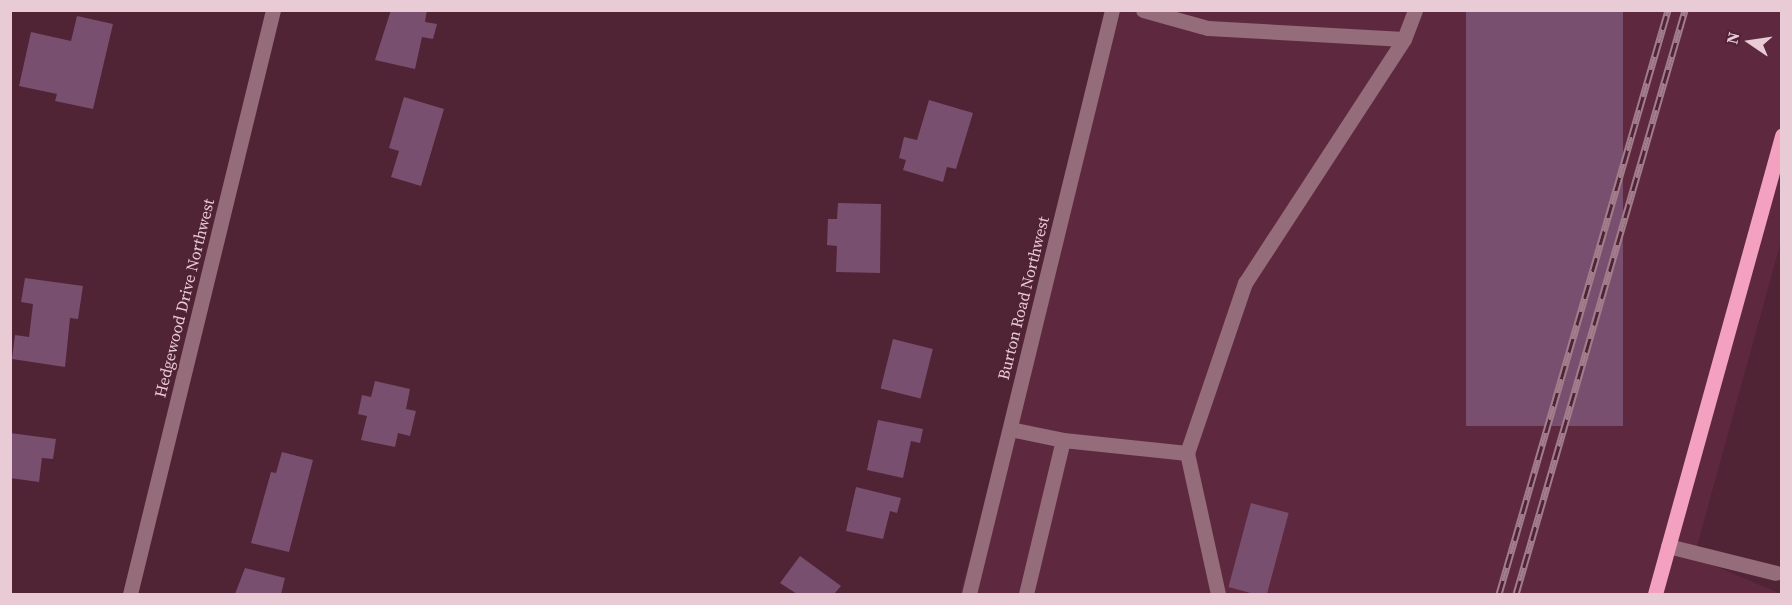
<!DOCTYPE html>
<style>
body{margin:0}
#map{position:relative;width:1792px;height:605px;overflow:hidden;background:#502335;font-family:"Source Serif 4",serif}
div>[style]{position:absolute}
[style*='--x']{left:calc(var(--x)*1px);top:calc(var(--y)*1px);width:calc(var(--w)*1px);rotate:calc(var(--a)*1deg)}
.built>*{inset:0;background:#5e293f}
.building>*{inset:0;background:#794f6f;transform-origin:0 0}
.minor>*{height:15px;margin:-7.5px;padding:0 7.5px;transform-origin:7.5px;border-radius:7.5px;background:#946c7a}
.major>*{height:15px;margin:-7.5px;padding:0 7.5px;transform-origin:7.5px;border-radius:7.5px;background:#f3a1bf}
.rail>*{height:7px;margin-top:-3.5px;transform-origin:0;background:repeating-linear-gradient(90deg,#502335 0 14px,#a27d8b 0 28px);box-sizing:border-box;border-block:2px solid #a27d8b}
span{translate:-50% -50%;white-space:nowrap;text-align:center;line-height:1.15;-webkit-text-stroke:4.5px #502335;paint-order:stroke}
.street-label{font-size:16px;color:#e9cbd5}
.frame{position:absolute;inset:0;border:12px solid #e9cbd5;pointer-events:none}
.north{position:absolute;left:1720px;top:12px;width:60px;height:60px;-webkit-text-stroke:4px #502335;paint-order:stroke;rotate:283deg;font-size:16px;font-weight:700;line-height:24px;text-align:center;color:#e9cbd5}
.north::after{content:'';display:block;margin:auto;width:21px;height:27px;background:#e9cbd5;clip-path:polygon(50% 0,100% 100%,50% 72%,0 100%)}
</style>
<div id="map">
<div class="built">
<i style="clip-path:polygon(1121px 11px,1781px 11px,1781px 241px,1694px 557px,1781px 594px,960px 594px)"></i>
</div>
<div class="building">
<i style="clip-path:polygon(391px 10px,427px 10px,425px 22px,437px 24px,433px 39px,422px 37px,415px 69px,375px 60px)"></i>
<i style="left:1466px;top:10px;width:157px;height:416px"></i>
<i style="clip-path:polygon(77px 16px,113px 24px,93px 109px,55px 101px,57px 94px,19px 86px,31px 32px,71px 41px)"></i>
<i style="clip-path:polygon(404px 97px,444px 109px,421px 186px,391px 177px,399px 151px,389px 148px)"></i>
<i style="clip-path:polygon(929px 100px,973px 113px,956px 169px,947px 167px,943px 182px,903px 170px,906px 160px,899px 158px,904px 137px,917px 140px)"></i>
<i style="clip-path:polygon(838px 203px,881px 204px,880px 273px,836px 272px,837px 246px,827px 245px,828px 219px,837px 219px)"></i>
<i style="clip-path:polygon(25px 278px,83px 286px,78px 319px,70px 318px,65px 367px,12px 359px,15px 335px,29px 337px,33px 304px,21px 302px)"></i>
<i style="left:893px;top:339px;width:41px;height:51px;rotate:14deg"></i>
<i style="clip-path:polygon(375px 381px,410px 389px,406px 409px,416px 411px,410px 436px,398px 433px,395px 447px,361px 440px,367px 416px,358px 414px,362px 395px,371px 397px)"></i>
<i style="clip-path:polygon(878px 420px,923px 429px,920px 443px,911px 441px,903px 478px,867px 470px)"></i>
<i style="clip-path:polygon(10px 433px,56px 439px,53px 459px,42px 458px,39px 482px,10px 478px)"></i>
<i style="clip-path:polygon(282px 452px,313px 460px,289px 552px,251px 543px,271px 472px,276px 473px)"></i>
<i style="clip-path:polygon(856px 487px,901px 498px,897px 513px,890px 511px,883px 539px,846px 531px)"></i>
<i style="left:1251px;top:503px;width:39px;height:87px;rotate:15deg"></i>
<i style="clip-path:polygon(800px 556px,841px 586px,834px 594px,797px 594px,780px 583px)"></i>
<i style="clip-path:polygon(245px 568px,285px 578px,281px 594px,235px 594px)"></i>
</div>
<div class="minor">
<i style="--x:1143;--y:10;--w:67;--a:15.5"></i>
<i style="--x:1208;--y:28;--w:196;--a:3.2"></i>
<i style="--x:1404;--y:39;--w:31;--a:-69"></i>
<i style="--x:1010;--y:429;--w:54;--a:11.7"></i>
<i style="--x:1063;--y:440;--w:125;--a:6"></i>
<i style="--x:1187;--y:453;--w:180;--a:-71.2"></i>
<i style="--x:1245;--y:283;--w:291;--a:-56.9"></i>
<i style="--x:1187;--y:453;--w:144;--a:77.6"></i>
<i style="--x:1668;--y:546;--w:111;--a:14"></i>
<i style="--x:130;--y:594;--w:601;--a:-76.24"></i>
<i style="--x:969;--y:594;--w:601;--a:-76.24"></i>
<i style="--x:1026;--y:594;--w:158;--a:-76.5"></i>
</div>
<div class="major">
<i style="--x:1655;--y:594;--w:476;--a:-74.5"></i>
</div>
<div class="rail">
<i style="--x:1499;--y:594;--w:608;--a:-73.86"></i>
<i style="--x:1516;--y:594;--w:608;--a:-73.86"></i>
</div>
<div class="street-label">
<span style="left:184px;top:298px;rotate:-76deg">Hedgewood Drive Northwest</span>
<span style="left:1023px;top:298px;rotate:-76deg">Burton Road Northwest</span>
</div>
<div class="frame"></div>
<div class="north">N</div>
</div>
